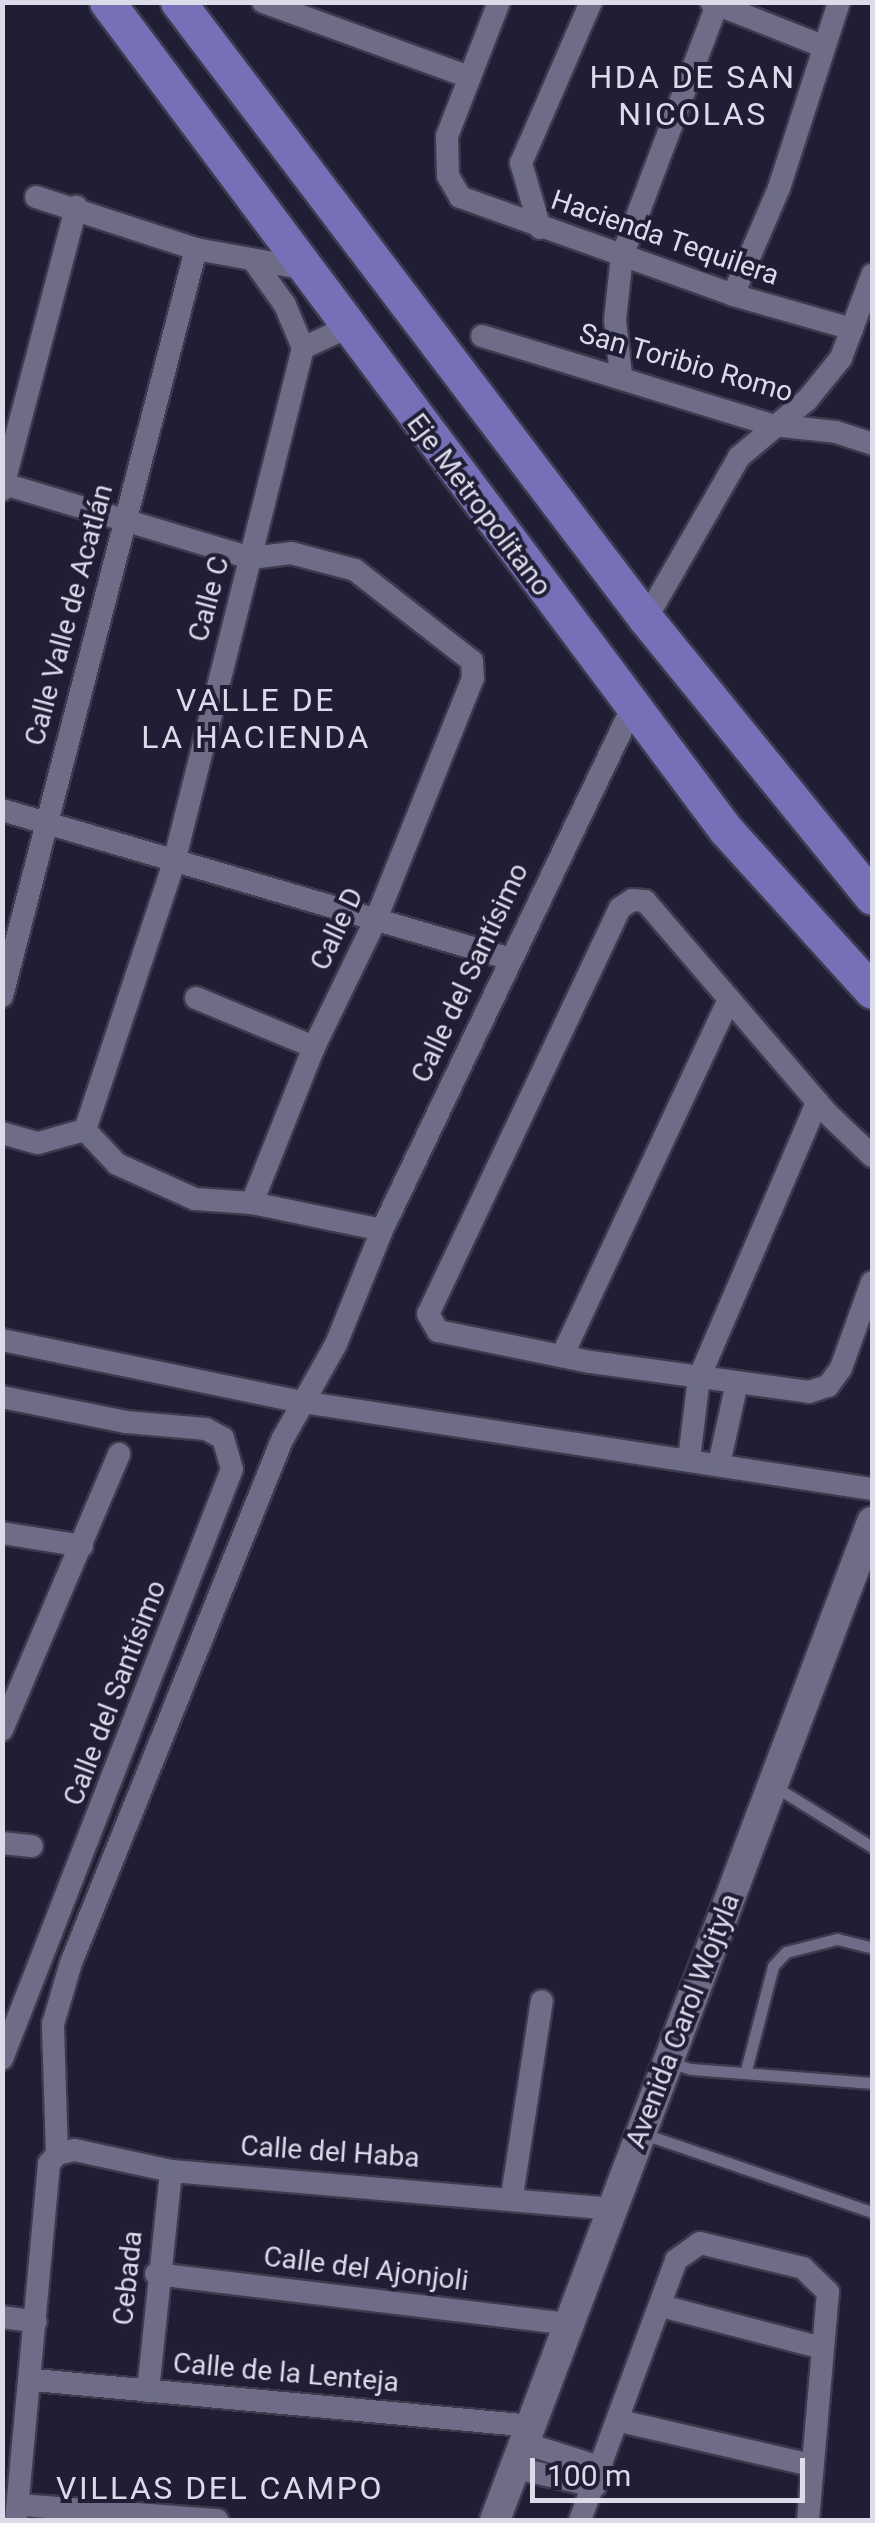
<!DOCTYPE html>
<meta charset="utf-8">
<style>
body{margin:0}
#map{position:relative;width:875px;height:2523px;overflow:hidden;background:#201e34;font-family:Roboto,sans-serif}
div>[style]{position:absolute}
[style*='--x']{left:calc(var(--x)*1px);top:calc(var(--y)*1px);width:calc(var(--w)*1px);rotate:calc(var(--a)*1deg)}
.roads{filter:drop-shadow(2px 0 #3c3a4d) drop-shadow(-2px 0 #3c3a4d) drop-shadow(0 2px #3c3a4d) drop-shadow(0 -2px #3c3a4d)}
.lane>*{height:11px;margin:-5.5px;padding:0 5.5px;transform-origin:5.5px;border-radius:5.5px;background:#6e6c87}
.street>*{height:22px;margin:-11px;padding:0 11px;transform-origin:11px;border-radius:11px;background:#6e6c87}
.secondary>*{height:30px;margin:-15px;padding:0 15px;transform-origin:15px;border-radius:15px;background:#6e6c87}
.primary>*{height:35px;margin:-17.5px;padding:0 17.5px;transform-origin:17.5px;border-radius:17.5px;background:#786fb9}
span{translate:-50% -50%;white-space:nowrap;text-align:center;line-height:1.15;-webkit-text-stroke:8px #201e34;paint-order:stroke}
.street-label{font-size:28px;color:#dbdbea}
.quarter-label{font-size:32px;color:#dbdbea;letter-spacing:2.5px}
.frame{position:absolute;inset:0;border:5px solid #dbdbea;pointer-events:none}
.scale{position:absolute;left:530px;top:2458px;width:275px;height:45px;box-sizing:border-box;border:5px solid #dbdbea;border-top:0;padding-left:12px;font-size:30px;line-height:35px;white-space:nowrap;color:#dbdbea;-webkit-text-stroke:8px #201e34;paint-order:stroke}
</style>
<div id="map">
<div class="roads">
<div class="lane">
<i style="--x:774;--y:1786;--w:115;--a:31.9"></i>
<i style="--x:669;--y:2062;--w:23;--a:18"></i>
<i style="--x:691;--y:2069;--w:182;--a:4.4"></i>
<i style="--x:746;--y:2070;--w:107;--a:-75.4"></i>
<i style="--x:773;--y:1966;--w:19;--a:-47"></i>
<i style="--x:786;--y:1952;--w:53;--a:-14.3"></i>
<i style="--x:837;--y:1939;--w:36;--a:14"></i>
<i style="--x:644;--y:2134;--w:241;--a:18.9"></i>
</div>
<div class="street">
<i style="--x:263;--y:2;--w:219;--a:20"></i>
<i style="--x:499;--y:2;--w:144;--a:111.2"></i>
<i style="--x:447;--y:136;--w:40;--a:88.6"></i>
<i style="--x:448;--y:176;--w:24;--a:60"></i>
<i style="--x:460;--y:197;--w:290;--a:19.7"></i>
<i style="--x:733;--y:295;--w:124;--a:15.9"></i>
<i style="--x:711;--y:2;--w:119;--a:21.6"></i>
<i style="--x:36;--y:197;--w:168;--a:18"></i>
<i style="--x:196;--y:249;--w:107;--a:10.3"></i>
<i style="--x:540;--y:228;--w:68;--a:-106.3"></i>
<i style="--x:521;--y:163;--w:176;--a:-66.5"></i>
<i style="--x:733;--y:295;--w:116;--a:-66.7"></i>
<i style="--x:779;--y:188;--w:195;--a:-72.1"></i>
<i style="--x:482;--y:336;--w:303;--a:17.1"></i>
<i style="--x:772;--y:425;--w:64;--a:6.2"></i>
<i style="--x:836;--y:432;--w:38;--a:18"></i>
<i style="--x:303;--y:348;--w:47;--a:-24.9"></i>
<i style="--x:621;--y:375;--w:55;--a:-96.2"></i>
<i style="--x:615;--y:320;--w:64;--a:-83.8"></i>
<i style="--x:622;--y:256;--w:272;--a:-69.3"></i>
<i style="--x:4;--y:484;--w:258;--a:16.7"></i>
<i style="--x:251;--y:558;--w:40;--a:-7.1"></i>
<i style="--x:291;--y:553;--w:66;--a:14.9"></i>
<i style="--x:355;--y:570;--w:148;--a:37.9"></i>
<i style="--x:472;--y:661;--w:17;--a:87"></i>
<i style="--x:473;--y:678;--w:258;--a:111.9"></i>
<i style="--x:377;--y:917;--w:144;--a:115.9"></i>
<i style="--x:314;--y:1047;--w:168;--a:111.7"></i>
<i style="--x:2;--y:490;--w:293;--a:-75.3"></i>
<i style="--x:646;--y:619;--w:187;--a:-60.1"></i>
<i style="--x:739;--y:457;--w:89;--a:-40"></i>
<i style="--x:807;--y:400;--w:54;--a:-51"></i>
<i style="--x:841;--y:358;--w:89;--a:-69.5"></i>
<i style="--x:2;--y:810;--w:526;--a:16.33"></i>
<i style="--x:2;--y:996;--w:772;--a:-75.44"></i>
<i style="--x:196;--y:998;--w:128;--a:22.6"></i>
<i style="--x:85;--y:1130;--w:282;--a:-71.6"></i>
<i style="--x:174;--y:862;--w:530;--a:-75.91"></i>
<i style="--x:303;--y:348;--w:47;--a:-112.7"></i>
<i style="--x:285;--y:305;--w:52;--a:-125.5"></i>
<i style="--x:85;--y:1130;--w:47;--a:46.7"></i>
<i style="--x:117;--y:1164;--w:85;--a:24.2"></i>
<i style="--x:195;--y:1199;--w:57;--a:4"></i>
<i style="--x:252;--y:1203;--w:133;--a:11.7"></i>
<i style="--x:382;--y:1230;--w:579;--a:-64.41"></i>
<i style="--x:2;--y:1133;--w:37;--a:16"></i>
<i style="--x:38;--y:1143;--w:49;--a:-15.5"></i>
<i style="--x:872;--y:1156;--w:64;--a:-136.3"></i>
<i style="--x:826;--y:1112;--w:278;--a:-130.6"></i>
<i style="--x:645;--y:901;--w:13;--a:-176"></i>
<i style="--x:632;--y:900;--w:14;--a:146"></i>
<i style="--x:620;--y:908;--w:449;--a:115.3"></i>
<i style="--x:428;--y:1314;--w:20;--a:60"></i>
<i style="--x:438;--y:1331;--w:156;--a:11.5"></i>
<i style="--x:591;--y:1362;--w:220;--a:7.8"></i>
<i style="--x:809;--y:1392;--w:20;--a:-18"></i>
<i style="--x:828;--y:1386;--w:22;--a:-54"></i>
<i style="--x:841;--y:1368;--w:91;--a:-70.2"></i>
<i style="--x:2;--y:1340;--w:306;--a:11.7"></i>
<i style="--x:302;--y:1402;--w:577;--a:8.68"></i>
<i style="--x:562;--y:1356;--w:394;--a:-64.9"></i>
<i style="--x:2;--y:1397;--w:126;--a:11.4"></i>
<i style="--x:126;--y:1422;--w:80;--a:5"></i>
<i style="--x:206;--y:1429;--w:19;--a:28"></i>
<i style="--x:223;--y:1438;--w:32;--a:74"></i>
<i style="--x:232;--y:1469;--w:633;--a:111.3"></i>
<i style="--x:689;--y:1459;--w:82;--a:-83"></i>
<i style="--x:699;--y:1378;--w:299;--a:-66.8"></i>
<i style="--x:719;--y:1464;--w:83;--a:-77.5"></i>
<i style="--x:2;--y:1533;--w:81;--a:9.2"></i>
<i style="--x:2;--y:1730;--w:300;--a:-67"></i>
<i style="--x:2;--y:1843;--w:30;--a:6"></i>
<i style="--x:57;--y:2154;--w:130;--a:-91.8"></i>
<i style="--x:53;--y:2024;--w:64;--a:-73.6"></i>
<i style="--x:71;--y:1963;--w:564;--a:-68.03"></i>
<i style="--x:282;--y:1440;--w:110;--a:-60.6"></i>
<i style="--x:336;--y:1344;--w:123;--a:-68"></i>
<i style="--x:512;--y:2196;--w:197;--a:-81.3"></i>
<i style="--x:156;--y:2274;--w:415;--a:6.9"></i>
<i style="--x:661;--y:2306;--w:166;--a:14.6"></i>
<i style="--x:2;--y:2317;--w:34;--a:8"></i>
<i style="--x:34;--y:2380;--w:501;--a:5.27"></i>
<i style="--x:148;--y:2391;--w:221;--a:-84"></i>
<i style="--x:620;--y:2421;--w:196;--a:13"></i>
<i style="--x:527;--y:2444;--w:79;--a:17.7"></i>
<i style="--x:520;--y:2469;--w:77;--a:12.8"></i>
<i style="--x:20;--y:2505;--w:198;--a:4.4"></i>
<i style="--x:16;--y:2520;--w:358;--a:-84.7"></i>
<i style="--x:49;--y:2164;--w:13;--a:-51"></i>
<i style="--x:57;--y:2154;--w:18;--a:-13"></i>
<i style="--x:75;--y:2150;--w:98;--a:12.3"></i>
<i style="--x:171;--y:2171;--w:445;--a:4.9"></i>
<i style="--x:580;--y:2520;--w:277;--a:-69.7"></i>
<i style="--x:676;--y:2260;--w:29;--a:-35"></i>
<i style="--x:700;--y:2243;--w:106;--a:13.6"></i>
<i style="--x:803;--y:2268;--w:35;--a:44"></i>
<i style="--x:828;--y:2292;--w:229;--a:95"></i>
</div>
<div class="secondary">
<i style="--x:495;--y:2520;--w:1067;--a:-69.31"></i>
</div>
<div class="primary">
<i style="--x:107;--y:2;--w:1034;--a:53.22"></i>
<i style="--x:726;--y:830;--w:217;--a:47.8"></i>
<i style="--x:178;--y:2;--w:774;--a:52.82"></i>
<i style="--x:646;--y:619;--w:358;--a:50.9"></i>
</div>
</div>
<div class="street-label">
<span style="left:665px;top:238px;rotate:19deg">Hacienda Tequilera</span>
<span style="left:686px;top:363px;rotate:16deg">San Toribio Romo</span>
<span style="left:479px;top:505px;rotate:53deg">Eje Metropolitano</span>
<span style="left:209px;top:599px;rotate:-75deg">Calle C</span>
<span style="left:69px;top:615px;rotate:-75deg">Calle Valle de Acatlán</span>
<span style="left:337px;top:929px;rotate:-65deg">Calle D</span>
<span style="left:470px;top:973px;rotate:-65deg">Calle del Santísimo</span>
<span style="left:115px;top:1693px;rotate:-69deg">Calle del Santísimo</span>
<span style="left:683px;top:2021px;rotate:-69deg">Avenida Carol Wojtyla</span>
<span style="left:330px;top:2152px;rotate:4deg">Calle del Haba</span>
<span style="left:366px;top:2269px;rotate:7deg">Calle del Ajonjoli</span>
<span style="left:128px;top:2278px;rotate:-84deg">Cebada</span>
<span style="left:286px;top:2373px;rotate:5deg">Calle de la Lenteja</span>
</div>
<div class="quarter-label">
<span style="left:693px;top:96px">HDA DE SAN<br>NICOLAS</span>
<span style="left:256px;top:719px">VALLE DE<br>LA HACIENDA</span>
<span style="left:220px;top:2488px">VILLAS DEL CAMPO</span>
</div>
<div class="frame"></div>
<div class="scale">100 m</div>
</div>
